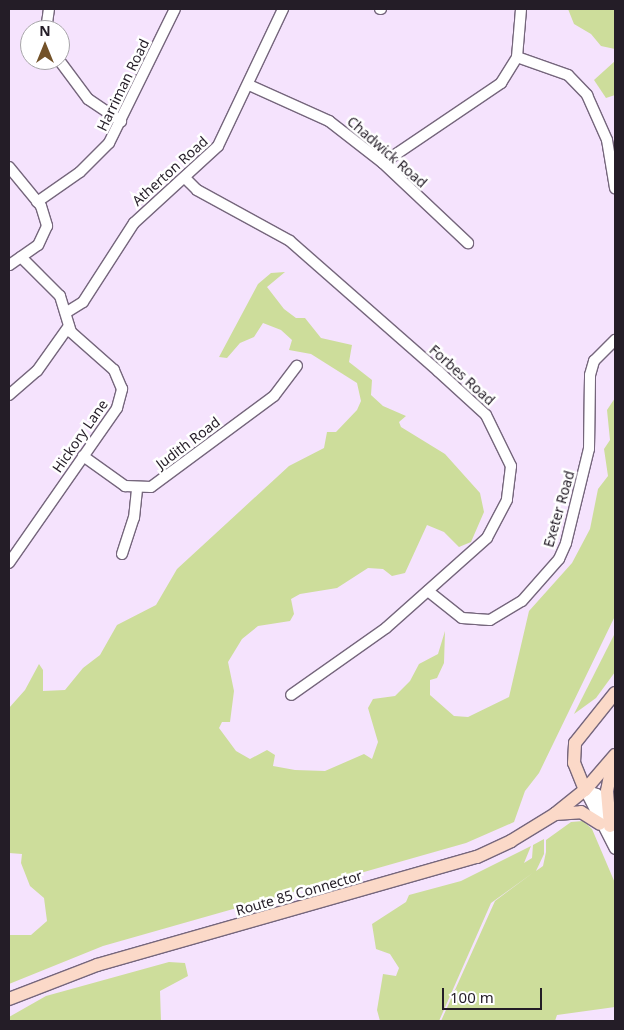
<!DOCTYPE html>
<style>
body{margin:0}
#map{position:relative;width:624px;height:1030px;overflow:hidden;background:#f5e3fd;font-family:"Noto Sans",sans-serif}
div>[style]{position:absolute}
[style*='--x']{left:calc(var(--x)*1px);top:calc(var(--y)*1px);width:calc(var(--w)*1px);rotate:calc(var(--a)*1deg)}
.green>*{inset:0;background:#cddd9b}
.roads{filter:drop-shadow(1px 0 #75667c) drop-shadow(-1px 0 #75667c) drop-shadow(0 1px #75667c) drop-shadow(0 -1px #75667c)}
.minor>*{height:10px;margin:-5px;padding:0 5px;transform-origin:5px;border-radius:5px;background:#fff}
.major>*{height:12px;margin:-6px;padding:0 6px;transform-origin:6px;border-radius:6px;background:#fbd9c8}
span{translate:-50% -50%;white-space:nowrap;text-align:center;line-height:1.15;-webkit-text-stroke:5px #fff;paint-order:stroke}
.street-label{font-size:14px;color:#241d27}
.frame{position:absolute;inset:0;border:10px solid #241d27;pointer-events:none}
.north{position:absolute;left:20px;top:20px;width:50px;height:50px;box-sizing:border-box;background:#fff;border:1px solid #a7a5a9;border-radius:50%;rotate:0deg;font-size:14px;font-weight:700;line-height:20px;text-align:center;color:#241d27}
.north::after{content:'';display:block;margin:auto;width:18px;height:22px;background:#735229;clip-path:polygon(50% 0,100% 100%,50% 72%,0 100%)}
.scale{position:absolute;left:442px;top:988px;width:100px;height:22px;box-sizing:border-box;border:2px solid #241d27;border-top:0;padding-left:6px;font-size:15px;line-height:18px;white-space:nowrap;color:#241d27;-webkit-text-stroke:4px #fff;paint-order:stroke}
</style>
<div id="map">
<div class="green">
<i style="clip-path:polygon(568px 9px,615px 9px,615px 49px,601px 46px,591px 34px,574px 24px)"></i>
<i style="clip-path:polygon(615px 61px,615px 95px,606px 98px,594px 80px)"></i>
<i style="clip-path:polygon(285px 272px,267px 287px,284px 309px,296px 318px,305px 318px,321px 338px,352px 345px,349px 362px,372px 380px,371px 395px,383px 406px,406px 416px,399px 422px,401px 427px,445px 454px,480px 493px,484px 512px,471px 542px,459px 547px,444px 532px,427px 525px,405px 573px,392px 576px,383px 569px,368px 568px,337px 588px,300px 594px,291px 599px,294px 614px,290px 621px,258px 626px,242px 639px,228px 662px,234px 691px,230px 722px,222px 722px,219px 728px,236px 751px,250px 759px,267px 750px,275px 755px,273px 766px,295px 770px,325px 771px,364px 754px,372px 759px,378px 742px,368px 708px,373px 699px,395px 696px,410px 681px,419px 664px,438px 654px,445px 631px,444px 663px,437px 678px,430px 680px,430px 695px,454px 716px,468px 717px,509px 697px,529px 611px,572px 563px,590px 529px,598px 489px,608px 476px,604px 449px,610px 440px,607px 410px,615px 398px,615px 616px,539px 773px,525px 791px,514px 822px,466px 843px,103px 946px,9px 984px,9px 935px,31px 935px,47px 921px,44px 898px,30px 886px,21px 863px,22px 854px,9px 853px,9px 708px,25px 690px,39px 664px,43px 670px,43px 691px,65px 690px,83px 668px,100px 655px,117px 625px,156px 605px,177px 569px,289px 466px,324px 448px,327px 432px,336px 432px,357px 410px,361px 401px,357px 383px,311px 354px,289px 350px,292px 340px,281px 330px,263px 323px,254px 337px,240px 343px,227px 358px,219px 357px,258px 284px,271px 273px)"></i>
<i style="clip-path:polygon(615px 633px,615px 672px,596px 698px,574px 714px)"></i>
<i style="clip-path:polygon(583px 821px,592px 829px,615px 883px,615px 1007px,557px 1015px,555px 1021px,441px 1021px,495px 901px,534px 872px,491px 903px,439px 1021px,380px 1021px,377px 1010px,383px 974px,396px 976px,399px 968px,390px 954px,376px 949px,372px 924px,406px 902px,409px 895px,461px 881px,531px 846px,524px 863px,532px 858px,533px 845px,544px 839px,544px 854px,536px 871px,543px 866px,546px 852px,546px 840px,571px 822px)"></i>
<i style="clip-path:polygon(169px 962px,185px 963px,188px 976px,160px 991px,161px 1021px,9px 1021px,9px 1017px,46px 996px)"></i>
</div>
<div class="roads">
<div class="minor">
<i style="--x:380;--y:9;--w:1;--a:0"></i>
<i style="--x:46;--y:30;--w:21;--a:-82"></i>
<i style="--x:517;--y:57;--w:54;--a:19.4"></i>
<i style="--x:568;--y:75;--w:28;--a:46"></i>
<i style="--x:587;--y:95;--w:49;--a:66"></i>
<i style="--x:607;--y:140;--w:49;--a:80.5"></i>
<i style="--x:59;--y:60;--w:49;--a:53.4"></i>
<i style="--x:88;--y:99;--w:40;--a:34"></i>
<i style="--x:249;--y:85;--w:88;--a:24.2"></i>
<i style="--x:329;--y:121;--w:68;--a:37.9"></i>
<i style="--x:383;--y:163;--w:117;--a:43.3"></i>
<i style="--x:383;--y:163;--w:143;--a:-34.1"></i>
<i style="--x:501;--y:83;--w:31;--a:-58"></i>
<i style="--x:517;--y:57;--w:48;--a:-85.2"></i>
<i style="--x:9;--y:167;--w:50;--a:50.6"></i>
<i style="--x:41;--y:206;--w:21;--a:73"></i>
<i style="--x:47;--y:226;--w:21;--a:115"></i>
<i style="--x:38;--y:245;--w:35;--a:145"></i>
<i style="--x:185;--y:178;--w:17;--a:45"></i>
<i style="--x:197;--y:190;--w:106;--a:28.7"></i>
<i style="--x:290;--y:241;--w:197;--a:41.3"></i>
<i style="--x:438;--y:371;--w:65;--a:42.5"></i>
<i style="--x:486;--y:415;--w:57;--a:63.9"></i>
<i style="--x:511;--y:466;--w:34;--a:97"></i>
<i style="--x:507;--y:500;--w:43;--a:117.8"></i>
<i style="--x:487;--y:538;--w:135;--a:138.3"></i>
<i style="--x:386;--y:628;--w:116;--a:144.8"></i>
<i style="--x:37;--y:202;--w:52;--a:-34.9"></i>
<i style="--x:80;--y:172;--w:41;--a:-45"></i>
<i style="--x:109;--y:143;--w:149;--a:-63.8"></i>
<i style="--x:67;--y:312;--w:19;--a:-32"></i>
<i style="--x:83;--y:302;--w:94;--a:-57.2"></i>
<i style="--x:134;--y:223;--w:114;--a:-42.5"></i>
<i style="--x:218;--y:146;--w:152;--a:-64.6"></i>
<i style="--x:9;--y:395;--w:37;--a:-41"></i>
<i style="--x:37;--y:371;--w:55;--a:-54.6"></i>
<i style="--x:83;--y:456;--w:52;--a:35.5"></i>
<i style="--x:125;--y:486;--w:26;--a:2"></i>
<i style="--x:151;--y:487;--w:153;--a:-36.5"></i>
<i style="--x:274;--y:396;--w:38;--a:-53"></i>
<i style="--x:122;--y:554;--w:38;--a:-72"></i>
<i style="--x:134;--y:518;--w:29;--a:-84"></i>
<i style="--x:9;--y:563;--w:189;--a:-55.1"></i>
<i style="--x:117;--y:408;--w:20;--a:-75"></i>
<i style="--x:122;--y:389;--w:21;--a:-113"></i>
<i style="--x:114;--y:370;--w:57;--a:-138.5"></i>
<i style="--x:71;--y:332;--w:38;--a:-107"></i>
<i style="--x:60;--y:296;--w:55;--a:-135"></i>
<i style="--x:428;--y:591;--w:43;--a:38.5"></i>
<i style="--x:462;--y:618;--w:28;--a:4"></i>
<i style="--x:490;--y:620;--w:37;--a:-31"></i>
<i style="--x:522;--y:601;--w:56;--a:-48.6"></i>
<i style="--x:559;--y:559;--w:17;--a:-66"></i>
<i style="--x:566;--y:543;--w:97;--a:-76.3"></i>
<i style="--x:589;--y:449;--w:74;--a:-89.2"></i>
<i style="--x:590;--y:375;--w:15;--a:-74"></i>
<i style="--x:594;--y:361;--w:30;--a:-45"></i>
<i style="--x:611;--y:838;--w:46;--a:-107.7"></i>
<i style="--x:597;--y:794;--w:13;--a:-162"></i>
<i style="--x:585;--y:790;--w:66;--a:63"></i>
</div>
<div class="major">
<i style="--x:585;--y:790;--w:29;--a:-112"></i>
<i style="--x:574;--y:763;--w:20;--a:-87"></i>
<i style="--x:575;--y:743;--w:64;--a:-51.3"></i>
<i style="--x:555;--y:814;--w:26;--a:-4"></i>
<i style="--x:581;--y:812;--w:22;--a:32"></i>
<i style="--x:610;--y:826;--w:35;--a:-95"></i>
<i style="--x:607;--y:791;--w:31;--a:-79"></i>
<i style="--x:9;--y:999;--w:94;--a:-21.1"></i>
<i style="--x:97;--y:965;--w:395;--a:-15.9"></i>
<i style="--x:477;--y:857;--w:38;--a:-25"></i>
<i style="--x:511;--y:841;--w:52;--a:-31.5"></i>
<i style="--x:555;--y:814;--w:38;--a:-39"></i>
<i style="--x:585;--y:790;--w:46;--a:-49.4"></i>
</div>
</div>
<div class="street-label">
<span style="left:123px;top:85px;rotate:-64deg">Harriman Road</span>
<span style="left:387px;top:152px;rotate:41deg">Chadwick Road</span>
<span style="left:170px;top:171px;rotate:-42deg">Atherton Road</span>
<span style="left:462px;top:375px;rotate:42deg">Forbes Road</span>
<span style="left:80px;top:436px;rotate:-55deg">Hickory Lane</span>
<span style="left:188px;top:443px;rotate:-37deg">Judith Road</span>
<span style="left:559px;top:509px;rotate:-74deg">Exeter Road</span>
<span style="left:299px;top:893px;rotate:-16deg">Route 85 Connector</span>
</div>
<div class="frame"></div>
<div class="north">N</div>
<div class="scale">100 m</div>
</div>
